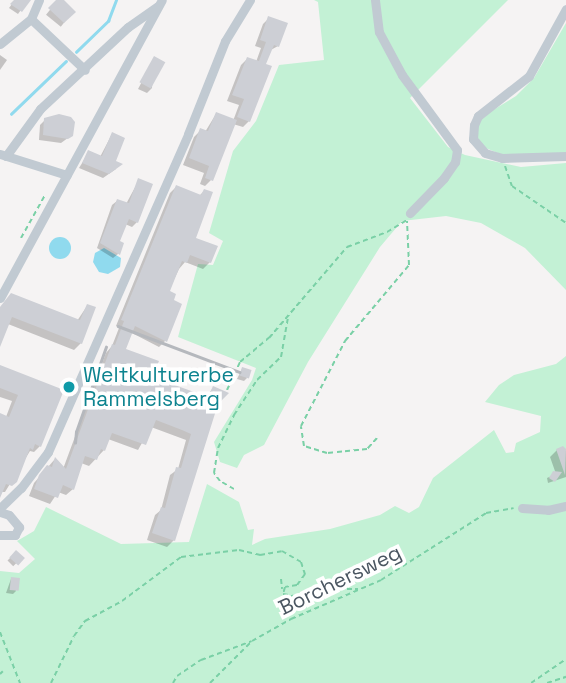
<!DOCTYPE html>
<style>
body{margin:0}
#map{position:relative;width:566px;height:683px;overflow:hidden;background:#f5f3f3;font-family:"Space Grotesk",sans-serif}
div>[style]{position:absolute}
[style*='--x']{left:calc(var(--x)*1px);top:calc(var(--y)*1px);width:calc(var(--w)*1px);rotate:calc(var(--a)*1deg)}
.green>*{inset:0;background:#c3f1d5}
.water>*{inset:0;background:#90daee}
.round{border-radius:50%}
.shadow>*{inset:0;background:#0003;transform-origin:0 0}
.stream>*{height:2.5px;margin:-1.25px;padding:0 1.25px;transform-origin:1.25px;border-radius:1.25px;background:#90daee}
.building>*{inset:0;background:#cdcfd5;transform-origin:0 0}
.path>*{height:2px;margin-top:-1px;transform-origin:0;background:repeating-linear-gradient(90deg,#7ad0a6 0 5px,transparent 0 8.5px)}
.minor>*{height:9px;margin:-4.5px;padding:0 4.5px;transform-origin:4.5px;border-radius:4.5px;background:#c1cad2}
.rail>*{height:2.5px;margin:-1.25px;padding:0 1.25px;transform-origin:1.25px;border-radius:1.25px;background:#b5b8bd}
.dots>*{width:19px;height:19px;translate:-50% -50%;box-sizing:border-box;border:4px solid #fff;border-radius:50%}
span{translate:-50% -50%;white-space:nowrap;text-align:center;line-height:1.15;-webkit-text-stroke:7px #fff;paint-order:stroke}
.culture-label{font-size:21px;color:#0d838f}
.left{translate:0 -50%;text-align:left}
.street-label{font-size:21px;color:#4a5661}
</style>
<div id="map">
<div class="green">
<i style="clip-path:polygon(314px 0,508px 0,410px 98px,448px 147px,465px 155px,521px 167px,566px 163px,566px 290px,525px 248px,481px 223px,446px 216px,402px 221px,380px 247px,308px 362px,264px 445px,244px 455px,237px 468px,220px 462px,214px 442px,252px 380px,256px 368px,178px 337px,198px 264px,213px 265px,223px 241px,209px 233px,233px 151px,256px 121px,279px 65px,324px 60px,318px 2px)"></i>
<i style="clip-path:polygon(566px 23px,566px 153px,503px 155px,483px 147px,477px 136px,479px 122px,490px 112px,516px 96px,534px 78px)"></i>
<i style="clip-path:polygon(566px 356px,566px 683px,0 683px,0 571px,19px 573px,35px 559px,17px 541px,34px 531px,46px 507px,121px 544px,189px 542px,207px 484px,239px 502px,248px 530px,254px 529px,252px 545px,265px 539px,330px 529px,380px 515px,395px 506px,409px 513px,419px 507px,433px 478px,494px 430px,506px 453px,514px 452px,516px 443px,540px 432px,541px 416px,485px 402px,499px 385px,514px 375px,556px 364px)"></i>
</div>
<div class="water">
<i class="round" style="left:49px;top:237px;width:22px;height:22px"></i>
<i style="clip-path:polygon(104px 248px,121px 258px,120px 267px,108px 274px,99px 272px,93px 262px,95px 253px)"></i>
</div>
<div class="shadow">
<i style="clip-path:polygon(15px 0,28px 0,18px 14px,9px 8px)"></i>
<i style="left:58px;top:0;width:19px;height:19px;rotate:39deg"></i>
<i style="clip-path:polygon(269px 18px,278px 46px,269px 51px,249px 121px,243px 127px,233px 124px,211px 180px,205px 186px,200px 184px,204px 173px,183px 165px,194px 137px,201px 130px,205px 132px,216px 114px,233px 121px,239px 105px,227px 101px,241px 65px,247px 59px,256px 62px,261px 48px,255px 46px,263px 24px)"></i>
<i style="clip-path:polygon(0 55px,7px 60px,0 70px)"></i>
<i style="clip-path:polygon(154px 59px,152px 88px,147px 93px,138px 89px)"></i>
<i style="clip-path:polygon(45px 120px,72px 135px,61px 143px,39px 140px,40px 125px)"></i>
<i style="clip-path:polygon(112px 134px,116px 169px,103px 178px,79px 168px,89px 152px,100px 157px)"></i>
<i style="clip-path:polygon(139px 180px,137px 222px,132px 227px,125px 224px,117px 242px,118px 254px,113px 258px,97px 248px,112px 205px,117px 201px,126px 204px)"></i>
<i style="clip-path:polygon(176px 187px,199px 196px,204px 191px,194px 239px,210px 262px,203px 269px,185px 262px,179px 269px,168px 292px,165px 341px,159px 347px,130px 332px,124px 350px,167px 384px,205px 398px,213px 388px,217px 403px,174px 540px,167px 547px,147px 540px,155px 515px,161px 510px,170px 475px,178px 469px,186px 440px,151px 427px,138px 450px,108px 439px,104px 450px,89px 466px,81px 463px,73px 489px,66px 495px,58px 492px,50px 504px,29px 496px,34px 483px,55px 459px,63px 469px,106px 353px,112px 346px,119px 328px,116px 326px,170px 193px)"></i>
<i style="clip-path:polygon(87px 306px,81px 343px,74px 350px,8px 324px,0 344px,0 307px,77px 321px)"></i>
<i style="clip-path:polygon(0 367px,62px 391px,40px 446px,34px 452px,30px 451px,5px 492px,0 492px,0 415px,6px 417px,12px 401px,0 397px)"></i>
<i style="clip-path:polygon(242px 369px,247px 378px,244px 381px,237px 379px)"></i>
<i style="clip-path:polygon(557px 450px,566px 451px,566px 477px,548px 483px,547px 478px,556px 474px,550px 457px)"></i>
<i style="left:16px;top:552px;width:8px;height:12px;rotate:45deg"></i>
<i style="clip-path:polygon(11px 579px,16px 591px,13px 594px,6px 593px)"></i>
</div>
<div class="stream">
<i style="--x:76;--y:52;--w:45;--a:-44.1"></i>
<i style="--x:108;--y:21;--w:22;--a:-69"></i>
<i style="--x:11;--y:114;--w:76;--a:-43.9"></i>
</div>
<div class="building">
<i style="clip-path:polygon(14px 0,31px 0,22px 12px,10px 4px)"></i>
<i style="clip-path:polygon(56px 0,64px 0,76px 12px,64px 23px,48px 8px)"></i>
<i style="clip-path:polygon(268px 16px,288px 23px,279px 47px,274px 45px,266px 64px,272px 66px,250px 122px,237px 117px,244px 99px,232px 95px,247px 57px,259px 61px,266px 42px,260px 40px)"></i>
<i style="left:154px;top:56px;width:13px;height:30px;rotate:29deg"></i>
<i style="clip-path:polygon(216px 112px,237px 120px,213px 181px,205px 178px,209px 166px,189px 158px,200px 128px,208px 131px)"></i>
<i style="clip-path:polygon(59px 114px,71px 117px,75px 122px,73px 136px,68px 139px,43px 135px,44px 118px)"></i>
<i style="clip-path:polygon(112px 132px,125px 138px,116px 161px,123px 164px,109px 174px,82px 163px,88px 150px,102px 156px)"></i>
<i style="clip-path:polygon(138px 178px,153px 184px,138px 223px,129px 219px,120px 241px,124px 243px,120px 255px,100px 243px,117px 199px,129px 203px)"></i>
<i style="clip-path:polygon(176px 185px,201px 195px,204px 189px,213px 192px,196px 238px,218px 246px,211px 263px,190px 255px,187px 263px,182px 261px,170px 291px,176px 294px,174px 300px,182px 304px,167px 342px,135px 326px,126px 349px,159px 361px,155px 371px,171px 377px,169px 383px,208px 397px,213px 386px,229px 393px,218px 404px,175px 541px,152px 533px,161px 507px,165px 508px,176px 467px,181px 468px,191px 434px,182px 430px,156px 420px,146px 445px,112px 433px,105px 451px,101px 449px,97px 460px,85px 456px,74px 490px,63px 485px,58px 498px,34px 489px,39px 475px,47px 465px,52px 467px,55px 457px,66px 469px,112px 344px,115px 345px,124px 321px,121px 320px)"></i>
<i style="clip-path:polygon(11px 293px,80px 320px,87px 304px,96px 307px,82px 344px,12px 317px,0 347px,0 307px)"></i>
<i style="clip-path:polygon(0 365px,64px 390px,41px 447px,35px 444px,33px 450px,30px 448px,17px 482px,12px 486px,6px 484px,0 498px,0 413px,9px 417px,18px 395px,0 388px)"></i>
<i style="left:242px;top:367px;width:10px;height:9px;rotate:17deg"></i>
<i style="clip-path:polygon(563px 446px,566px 449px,565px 475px,556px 449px)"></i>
<i style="clip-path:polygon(553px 471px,562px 472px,555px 482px,549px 478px)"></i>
<i style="left:16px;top:550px;width:12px;height:10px;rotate:42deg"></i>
<i style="left:11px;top:577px;width:9px;height:13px;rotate:6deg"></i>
</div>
<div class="path">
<i style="--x:505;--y:166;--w:21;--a:71"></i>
<i style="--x:512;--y:186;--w:65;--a:34.4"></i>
<i style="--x:21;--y:238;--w:49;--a:-60.8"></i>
<i style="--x:227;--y:390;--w:31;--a:-65"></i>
<i style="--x:240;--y:362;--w:38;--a:-40"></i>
<i style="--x:269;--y:338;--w:120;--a:-49.4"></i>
<i style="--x:347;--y:247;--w:43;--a:-20.6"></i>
<i style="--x:387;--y:232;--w:23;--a:-31"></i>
<i style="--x:377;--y:438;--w:15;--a:132"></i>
<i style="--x:367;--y:449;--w:40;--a:174.3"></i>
<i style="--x:327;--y:453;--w:24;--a:-163"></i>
<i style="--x:304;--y:446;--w:20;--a:-99"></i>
<i style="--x:301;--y:426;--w:96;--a:-62.6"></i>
<i style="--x:345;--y:341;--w:99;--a:-49.9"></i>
<i style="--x:409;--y:265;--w:44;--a:-92.6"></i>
<i style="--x:234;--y:489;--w:16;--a:-150"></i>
<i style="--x:220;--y:481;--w:10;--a:-127"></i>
<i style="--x:214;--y:473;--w:25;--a:-81"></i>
<i style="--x:218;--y:448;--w:37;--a:-64"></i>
<i style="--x:234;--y:415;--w:42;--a:-56.7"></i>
<i style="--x:257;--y:380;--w:33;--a:-44"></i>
<i style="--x:281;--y:357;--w:40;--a:-80"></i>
<i style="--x:281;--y:579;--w:10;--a:84"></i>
<i style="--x:0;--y:632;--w:55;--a:68.6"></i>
<i style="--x:0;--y:674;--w:4;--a:-45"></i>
<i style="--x:51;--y:683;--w:52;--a:-63.9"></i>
<i style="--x:74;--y:636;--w:19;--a:-54"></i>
<i style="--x:85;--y:621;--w:42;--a:-28.4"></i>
<i style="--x:122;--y:601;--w:74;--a:-36.7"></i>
<i style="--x:181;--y:557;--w:58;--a:-6.9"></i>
<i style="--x:239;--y:550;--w:22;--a:13"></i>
<i style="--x:260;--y:555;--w:22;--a:-10"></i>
<i style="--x:282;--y:551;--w:22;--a:30"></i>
<i style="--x:301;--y:562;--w:13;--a:72"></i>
<i style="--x:305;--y:574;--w:14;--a:126"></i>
<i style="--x:297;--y:585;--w:12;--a:171"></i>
<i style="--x:285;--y:587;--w:7;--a:106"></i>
<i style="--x:283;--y:594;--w:11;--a:10"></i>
<i style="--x:294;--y:596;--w:37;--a:-11"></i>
<i style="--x:330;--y:589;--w:28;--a:0"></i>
<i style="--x:173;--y:683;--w:8;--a:-60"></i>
<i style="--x:177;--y:676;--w:29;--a:-34"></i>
<i style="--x:201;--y:660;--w:54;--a:-20.4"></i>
<i style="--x:252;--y:641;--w:45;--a:-29.4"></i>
<i style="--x:291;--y:619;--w:98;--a:-23.4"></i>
<i style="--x:381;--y:580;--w:125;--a:-32.5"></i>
<i style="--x:486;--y:513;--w:28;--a:-10"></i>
<i style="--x:210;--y:683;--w:58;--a:-45"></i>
<i style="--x:531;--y:683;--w:42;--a:-34.4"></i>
<i style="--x:547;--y:683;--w:20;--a:-18"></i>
</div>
<div class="minor">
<i style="--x:39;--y:0;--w:21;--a:113"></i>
<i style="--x:31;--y:19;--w:74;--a:43.4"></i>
<i style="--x:375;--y:0;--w:32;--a:83"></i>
<i style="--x:379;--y:32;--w:49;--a:61.9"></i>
<i style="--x:402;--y:75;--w:93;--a:53.7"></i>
<i style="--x:457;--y:150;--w:12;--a:99"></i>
<i style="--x:455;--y:162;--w:19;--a:125"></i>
<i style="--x:444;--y:178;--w:49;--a:134.2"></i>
<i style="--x:566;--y:9;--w:77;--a:118.9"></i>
<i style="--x:529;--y:76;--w:65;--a:141.9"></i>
<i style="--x:478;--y:116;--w:10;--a:114"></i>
<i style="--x:474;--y:125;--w:14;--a:94"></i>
<i style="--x:473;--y:139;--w:18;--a:49"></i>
<i style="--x:485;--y:153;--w:18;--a:16"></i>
<i style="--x:502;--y:158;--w:64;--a:-1.8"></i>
<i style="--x:0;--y:44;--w:40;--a:-39"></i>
<i style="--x:0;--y:154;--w:70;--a:17.4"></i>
<i style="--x:6;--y:156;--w:58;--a:-54.1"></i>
<i style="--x:40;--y:109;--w:120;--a:-43"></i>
<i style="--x:128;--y:27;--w:37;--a:-35"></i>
<i style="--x:0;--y:298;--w:339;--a:-61.5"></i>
<i style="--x:0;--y:508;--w:29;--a:-44"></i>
<i style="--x:21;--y:488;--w:45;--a:-53.1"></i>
<i style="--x:48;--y:452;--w:347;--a:-66.2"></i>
<i style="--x:188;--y:134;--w:100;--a:-68.3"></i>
<i style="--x:225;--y:41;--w:48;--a:-58.6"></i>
<i style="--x:522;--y:508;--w:26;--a:4"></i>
<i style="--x:548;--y:510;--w:18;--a:-13"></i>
<i style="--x:0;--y:512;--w:9;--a:18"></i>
<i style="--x:9;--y:515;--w:16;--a:50"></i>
<i style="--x:19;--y:527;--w:9;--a:117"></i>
<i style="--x:15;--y:535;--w:15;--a:180"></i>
</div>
<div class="rail">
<i style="--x:118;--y:326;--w:130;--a:20.7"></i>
<i style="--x:75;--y:443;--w:11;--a:-85"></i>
<i style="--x:76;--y:432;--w:90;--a:-70.6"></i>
</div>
<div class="dots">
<i style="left:69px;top:387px;background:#0f9aa8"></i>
</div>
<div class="culture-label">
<span class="left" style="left:83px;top:387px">Weltkulturerbe<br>Rammelsberg</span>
</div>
<div class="street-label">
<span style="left:340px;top:580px;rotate:-26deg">Borchersweg</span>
</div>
</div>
